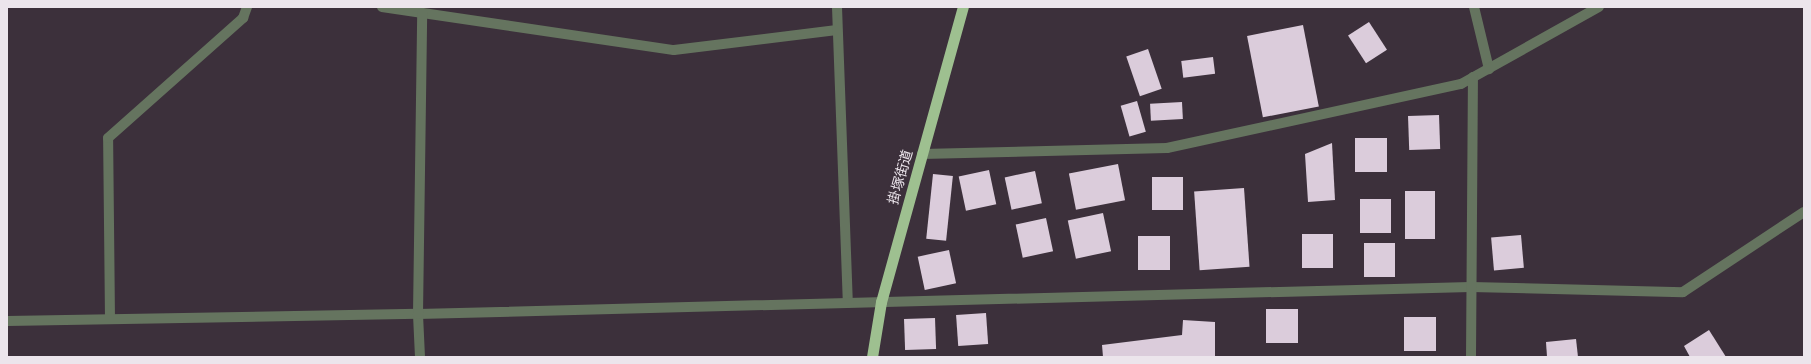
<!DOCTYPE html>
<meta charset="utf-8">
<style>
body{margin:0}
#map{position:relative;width:1811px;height:364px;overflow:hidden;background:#3c303b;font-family:"Noto Sans","Noto Sans JP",sans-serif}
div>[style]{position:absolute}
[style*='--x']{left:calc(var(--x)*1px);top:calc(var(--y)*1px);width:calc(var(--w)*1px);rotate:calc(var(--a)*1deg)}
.building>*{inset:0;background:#dbccdb;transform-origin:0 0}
.minor>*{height:10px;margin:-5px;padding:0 5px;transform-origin:5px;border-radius:5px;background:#65745f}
.trunk>*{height:11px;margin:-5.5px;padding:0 5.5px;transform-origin:5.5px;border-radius:5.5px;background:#9ec090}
span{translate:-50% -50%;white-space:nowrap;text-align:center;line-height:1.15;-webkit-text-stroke:4px #3c303b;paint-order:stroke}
.street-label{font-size:14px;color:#ece5ec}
.frame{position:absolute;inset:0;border:8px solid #ece5ec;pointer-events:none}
</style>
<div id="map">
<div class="building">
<i style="left:1369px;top:22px;width:33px;height:25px;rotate:57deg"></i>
<i style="left:1303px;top:25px;width:83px;height:57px;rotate:79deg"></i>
<i style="left:1148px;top:49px;width:42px;height:23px;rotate:71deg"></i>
<i style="left:1213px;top:57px;width:17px;height:32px;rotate:83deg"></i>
<i style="left:1137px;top:101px;width:32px;height:17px;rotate:74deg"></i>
<i style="left:1182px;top:102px;width:17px;height:32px;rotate:87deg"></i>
<i style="left:1439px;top:115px;width:34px;height:31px;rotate:88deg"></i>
<i style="left:1355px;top:138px;width:32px;height:34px"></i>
<i style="clip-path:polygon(1332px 143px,1335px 200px,1308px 202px,1305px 154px)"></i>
<i style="left:1118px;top:164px;width:37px;height:50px;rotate:79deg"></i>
<i style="left:989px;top:170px;width:35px;height:31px;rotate:78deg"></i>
<i style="left:1035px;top:171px;width:33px;height:31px;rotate:78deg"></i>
<i style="left:933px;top:174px;width:20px;height:65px;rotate:6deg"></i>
<i style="left:1152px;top:177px;width:31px;height:33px"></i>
<i style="left:1244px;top:188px;width:79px;height:50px;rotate:86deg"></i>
<i style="left:1405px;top:191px;width:30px;height:48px"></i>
<i style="left:1360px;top:199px;width:31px;height:34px"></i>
<i style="left:1103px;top:213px;width:39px;height:36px;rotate:78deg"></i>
<i style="left:1046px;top:218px;width:34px;height:31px;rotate:78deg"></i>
<i style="left:1302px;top:234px;width:31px;height:34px"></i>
<i style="left:1521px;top:235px;width:33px;height:30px;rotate:85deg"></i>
<i style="left:1138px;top:236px;width:32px;height:34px"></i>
<i style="left:1364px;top:243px;width:31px;height:34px"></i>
<i style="left:949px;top:250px;width:34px;height:32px;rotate:78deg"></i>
<i style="left:1266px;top:309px;width:32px;height:34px"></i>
<i style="left:986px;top:313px;width:31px;height:30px;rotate:86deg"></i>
<i style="left:1436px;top:317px;width:34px;height:32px;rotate:90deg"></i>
<i style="left:935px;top:318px;width:31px;height:31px;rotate:88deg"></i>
<i style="clip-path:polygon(1183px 320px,1215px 322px,1215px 357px,1103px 357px,1102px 345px,1182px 335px)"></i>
<i style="clip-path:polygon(1709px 330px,1726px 357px,1690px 357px,1684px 346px)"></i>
<i style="clip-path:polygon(1576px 339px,1578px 357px,1547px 357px,1546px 342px)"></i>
</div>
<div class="minor">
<i style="--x:382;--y:7;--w:295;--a:8.4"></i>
<i style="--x:674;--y:50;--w:164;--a:-7"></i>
<i style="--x:837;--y:7;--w:296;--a:87.9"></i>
<i style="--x:1474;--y:7;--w:64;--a:76.4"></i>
<i style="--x:922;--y:154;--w:245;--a:-1.4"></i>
<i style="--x:1167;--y:148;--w:301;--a:-12.3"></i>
<i style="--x:1461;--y:84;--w:158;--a:-29.2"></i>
<i style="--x:110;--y:319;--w:181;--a:-90.6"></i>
<i style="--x:108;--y:138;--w:181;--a:-41.6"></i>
<i style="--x:243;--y:18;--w:12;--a:-70"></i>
<i style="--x:7;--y:321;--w:411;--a:-1"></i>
<i style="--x:418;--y:314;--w:1053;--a:-1.47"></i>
<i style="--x:1471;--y:287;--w:212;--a:1.4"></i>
<i style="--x:1683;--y:292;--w:145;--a:-33.5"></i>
<i style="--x:420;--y:357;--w:43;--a:-92.7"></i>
<i style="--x:418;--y:314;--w:301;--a:-89.2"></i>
<i style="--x:1471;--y:357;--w:280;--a:-89.6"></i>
</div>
<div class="trunk">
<i style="--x:872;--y:357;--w:56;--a:-80.7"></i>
<i style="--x:881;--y:302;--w:306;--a:-74.5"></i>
</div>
<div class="street-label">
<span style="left:900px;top:177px;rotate:-74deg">掛塚街道</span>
</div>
<div class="frame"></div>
</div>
